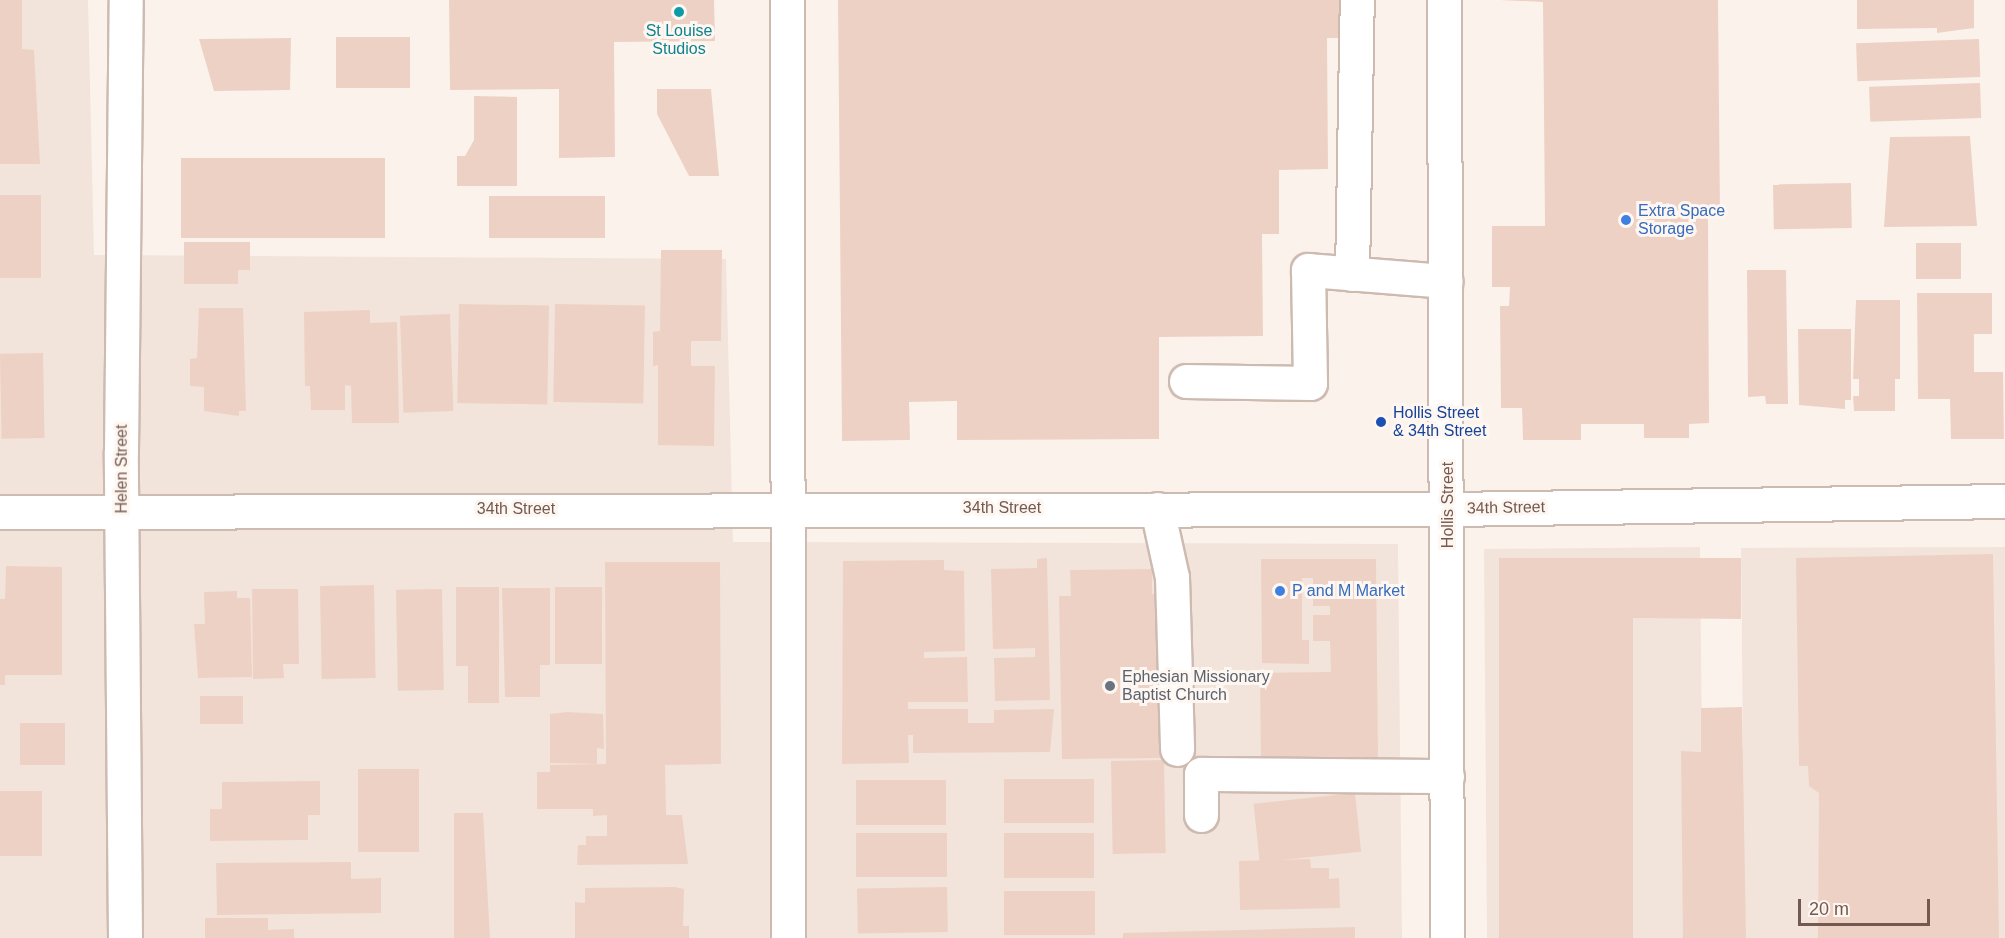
<!DOCTYPE html>
<style>
body{margin:0}
#map{position:relative;width:2005px;height:938px;overflow:hidden;background:#fbf3eb;font-family:Arial,sans-serif}
div>[style]{position:absolute}
[style*='--x']{left:calc(var(--x)*1px);top:calc(var(--y)*1px);width:calc(var(--w)*1px);rotate:calc(var(--a)*1deg)}
.residential>*{inset:0;background:#f2e4da}
.building>*{inset:0;background:#eed1c5;transform-origin:0 0}
.roads{filter:drop-shadow(2px 0 #cdbab1) drop-shadow(-2px 0 #cdbab1) drop-shadow(0 2px #cdbab1) drop-shadow(0 -2px #cdbab1)}
.minor>*{height:33px;margin:-16.5px;padding:0 16.5px;transform-origin:16.5px;border-radius:16.5px;background:#fff}
.dots>*{width:16px;height:16px;translate:-50% -50%;box-sizing:border-box;border:3px solid #fef7f1;border-radius:50%}
span{translate:-50% -50%;white-space:nowrap;text-align:center;line-height:1.15;-webkit-text-stroke:6px #fef7f1;paint-order:stroke}
.culture-label{font-size:16px;color:#0d838f}
.shop-label{font-size:16px;color:#366cbe}
.left{translate:0 -50%;text-align:left}
.transit-label{font-size:16px;color:#164399}
.street-label{font-size:16px;color:#745950}
.worship-label{font-size:16px;color:#5b616d}
.scale{position:absolute;left:1798px;top:899px;width:132px;height:27px;box-sizing:border-box;border:3px solid #745950;border-top:0;padding-left:8px;font-size:18px;line-height:21px;white-space:nowrap;color:#745950;-webkit-text-stroke:4px #fef7f1;paint-order:stroke}
</style>
<div id="map">
<div class="residential">
<i style="clip-path:polygon(0 0,88px 0,94px 255px,726px 259px,733px 542px,1398px 544px,1402px 938px,0 938px)"></i>
<i style="clip-path:polygon(1700px 547px,1702px 752px,1743px 750px,1741px 548px,2005px 547px,2005px 938px,1487px 938px,1484px 549px)"></i>
</div>
<div class="building">
<i style="clip-path:polygon(0 0,22px 0,22px 49px,34px 50px,40px 164px,0 164px)"></i>
<i style="clip-path:polygon(449px 0,714px 0,715px 41px,614px 42px,615px 157px,559px 158px,559px 89px,450px 90px)"></i>
<i style="clip-path:polygon(838px 0,1356px 0,1356px 38px,1327px 38px,1328px 169px,1279px 170px,1279px 234px,1262px 234px,1263px 336px,1159px 337px,1159px 439px,957px 440px,957px 401px,909px 402px,910px 440px,842px 441px)"></i>
<i style="clip-path:polygon(1500px 0,1718px 0,1720px 214px,1708px 214px,1709px 423px,1689px 424px,1689px 438px,1644px 438px,1644px 424px,1581px 424px,1581px 440px,1523px 440px,1522px 408px,1501px 408px,1500px 306px,1509px 306px,1510px 287px,1492px 287px,1492px 226px,1545px 226px,1543px 2px)"></i>
<i style="clip-path:polygon(1857px 0,1974px 0,1974px 28px,1937px 33px,1937px 28px,1857px 29px)"></i>
<i style="left:336px;top:37px;width:74px;height:51px"></i>
<i style="clip-path:polygon(291px 38px,290px 90px,214px 91px,199px 39px)"></i>
<i style="left:1979px;top:39px;width:38px;height:123px;rotate:88deg"></i>
<i style="left:1980px;top:83px;width:35px;height:111px;rotate:88deg"></i>
<i style="clip-path:polygon(657px 89px,711px 89px,719px 176px,689px 176px,657px 114px)"></i>
<i style="clip-path:polygon(474px 96px,517px 97px,517px 186px,457px 186px,457px 156px,465px 156px,474px 140px)"></i>
<i style="clip-path:polygon(1970px 136px,1977px 226px,1884px 227px,1890px 137px)"></i>
<i style="left:385px;top:158px;width:80px;height:204px;rotate:90deg"></i>
<i style="left:1851px;top:183px;width:45px;height:78px;rotate:89deg"></i>
<i style="left:0;top:195px;width:41px;height:83px"></i>
<i style="left:605px;top:196px;width:42px;height:116px;rotate:90deg"></i>
<i style="clip-path:polygon(184px 242px,250px 242px,250px 270px,238px 270px,238px 284px,184px 284px)"></i>
<i style="left:1916px;top:243px;width:45px;height:36px"></i>
<i style="clip-path:polygon(661px 250px,722px 250px,721px 341px,691px 341px,691px 366px,715px 366px,714px 446px,658px 445px,658px 365px,653px 366px,653px 332px,660px 331px)"></i>
<i style="clip-path:polygon(1747px 270px,1786px 270px,1788px 404px,1766px 404px,1765px 396px,1748px 397px)"></i>
<i style="clip-path:polygon(1917px 293px,1992px 293px,1992px 334px,1974px 334px,1974px 372px,2003px 372px,2004px 439px,1951px 439px,1950px 399px,1918px 399px)"></i>
<i style="clip-path:polygon(1856px 300px,1900px 300px,1900px 379px,1895px 379px,1895px 411px,1854px 411px,1853px 396px,1859px 396px,1859px 379px,1853px 379px)"></i>
<i style="left:459px;top:304px;width:90px;height:99px;rotate:1deg"></i>
<i style="left:555px;top:304px;width:90px;height:98px;rotate:1deg"></i>
<i style="clip-path:polygon(199px 308px,243px 308px,246px 411px,239px 411px,239px 416px,204px 411px,204px 387px,190px 386px,190px 359px,197px 358px)"></i>
<i style="clip-path:polygon(370px 310px,370px 323px,397px 322px,399px 423px,352px 423px,351px 386px,345px 385px,345px 410px,311px 410px,310px 386px,305px 386px,304px 312px)"></i>
<i style="left:450px;top:314px;width:97px;height:50px;rotate:88deg"></i>
<i style="clip-path:polygon(1798px 329px,1851px 329px,1851px 400px,1845px 400px,1845px 409px,1799px 405px)"></i>
<i style="left:43px;top:353px;width:85px;height:43px;rotate:89deg"></i>
<i style="clip-path:polygon(1993px 554px,1999px 938px,1818px 938px,1819px 793px,1809px 786px,1808px 766px,1799px 766px,1796px 558px)"></i>
<i style="clip-path:polygon(1047px 558px,1050px 700px,995px 701px,994px 658px,1035px 657px,1035px 648px,993px 649px,991px 569px,1037px 568px,1037px 559px)"></i>
<i style="clip-path:polygon(1499px 558px,1741px 558px,1741px 619px,1633px 618px,1633px 938px,1499px 938px)"></i>
<i style="clip-path:polygon(1261px 559px,1376px 559px,1378px 760px,1261px 760px,1260px 673px,1331px 672px,1330px 641px,1313px 641px,1313px 615px,1330px 615px,1330px 606px,1313px 606px,1313px 578px,1302px 578px,1302px 640px,1309px 640px,1309px 664px,1262px 663px)"></i>
<i style="clip-path:polygon(944px 560px,944px 570px,964px 571px,965px 651px,924px 652px,924px 658px,967px 657px,968px 702px,908px 702px,908px 709px,968px 709px,968px 723px,994px 723px,994px 710px,1054px 709px,1050px 752px,913px 753px,913px 735px,908px 735px,909px 763px,842px 764px,843px 561px)"></i>
<i style="clip-path:polygon(605px 562px,720px 562px,721px 764px,665px 765px,666px 815px,682px 815px,688px 864px,577px 865px,578px 845px,586px 845px,586px 836px,607px 836px,607px 815px,593px 816px,593px 809px,537px 809px,537px 772px,550px 772px,550px 765px,606px 764px)"></i>
<i style="clip-path:polygon(6px 566px,62px 567px,62px 675px,5px 675px,5px 685px,0 685px,0 599px,5px 599px)"></i>
<i style="clip-path:polygon(1152px 569px,1152px 594px,1158px 594px,1161px 758px,1062px 759px,1059px 596px,1071px 596px,1070px 570px)"></i>
<i style="left:374px;top:585px;width:93px;height:54px;rotate:89deg"></i>
<i style="clip-path:polygon(456px 587px,499px 587px,499px 703px,468px 703px,468px 666px,456px 666px)"></i>
<i style="left:555px;top:587px;width:47px;height:77px"></i>
<i style="clip-path:polygon(502px 588px,550px 588px,550px 665px,540px 665px,540px 697px,505px 697px)"></i>
<i style="clip-path:polygon(252px 589px,298px 589px,299px 664px,283px 664px,284px 678px,253px 679px)"></i>
<i style="left:442px;top:589px;width:101px;height:46px;rotate:89deg"></i>
<i style="clip-path:polygon(237px 591px,237px 598px,250px 598px,252px 677px,198px 678px,194px 624px,205px 624px,204px 592px)"></i>
<i style="left:243px;top:696px;width:28px;height:43px;rotate:90deg"></i>
<i style="clip-path:polygon(1742px 707px,1746px 938px,1683px 938px,1681px 751px,1701px 752px,1701px 708px)"></i>
<i style="clip-path:polygon(567px 712px,603px 714px,604px 749px,597px 748px,597px 764px,550px 763px,550px 714px)"></i>
<i style="left:20px;top:723px;width:45px;height:42px"></i>
<i style="left:1164px;top:760px;width:93px;height:53px;rotate:89deg"></i>
<i style="left:419px;top:769px;width:83px;height:61px;rotate:90deg"></i>
<i style="left:1094px;top:779px;width:44px;height:90px;rotate:90deg"></i>
<i style="left:856px;top:780px;width:90px;height:45px"></i>
<i style="clip-path:polygon(320px 781px,320px 815px,308px 815px,308px 840px,210px 841px,210px 809px,222px 809px,222px 782px)"></i>
<i style="left:0;top:791px;width:42px;height:65px"></i>
<i style="left:1355px;top:793px;width:59px;height:102px;rotate:84deg"></i>
<i style="clip-path:polygon(454px 813px,483px 813px,490px 938px,454px 938px)"></i>
<i style="left:947px;top:833px;width:44px;height:91px;rotate:90deg"></i>
<i style="left:1004px;top:833px;width:90px;height:45px"></i>
<i style="clip-path:polygon(1310px 859px,1311px 868px,1329px 868px,1329px 879px,1339px 878px,1340px 908px,1240px 910px,1239px 861px)"></i>
<i style="clip-path:polygon(351px 862px,351px 879px,381px 878px,381px 913px,217px 915px,216px 863px)"></i>
<i style="clip-path:polygon(675px 887px,684px 889px,683px 926px,689px 926px,689px 938px,575px 938px,575px 902px,585px 903px,585px 888px)"></i>
<i style="left:947px;top:887px;width:45px;height:90px;rotate:89deg"></i>
<i style="left:1004px;top:891px;width:91px;height:44px"></i>
<i style="clip-path:polygon(205px 918px,268px 918px,268px 930px,294px 929px,294px 938px,205px 938px)"></i>
<i style="clip-path:polygon(1355px 927px,1355px 938px,1123px 938px,1123px 933px)"></i>
</div>
<div class="roads">
<div class="minor">
<i style="--x:787;--y:0;--w:938;--a:89.94"></i>
<i style="--x:1444;--y:0;--w:938;--a:89.82"></i>
<i style="--x:1352;--y:274;--w:274;--a:-89"></i>
<i style="--x:1186;--y:381;--w:124;--a:0.9"></i>
<i style="--x:1310;--y:383;--w:113;--a:-91"></i>
<i style="--x:1308;--y:270;--w:138;--a:4.6"></i>
<i style="--x:1157;--y:509;--w:70;--a:77.6"></i>
<i style="--x:1172;--y:577;--w:172;--a:88.3"></i>
<i style="--x:0;--y:512;--w:1448;--a:-0.12"></i>
<i style="--x:1448;--y:509;--w:557;--a:-0.82"></i>
<i style="--x:1201;--y:815;--w:41;--a:-90"></i>
<i style="--x:1201;--y:774;--w:246;--a:0.5"></i>
<i style="--x:125;--y:938;--w:487;--a:-90.5"></i>
<i style="--x:121;--y:451;--w:451;--a:-89.4"></i>
</div>
</div>
<div class="dots">
<i style="left:679px;top:12px;background:#0f9aa8"></i>
<i style="left:1626px;top:220px;background:#3f7fe0"></i>
<i style="left:1381px;top:422px;background:#1a4fb4"></i>
<i style="left:1280px;top:591px;background:#3f7fe0"></i>
<i style="left:1110px;top:686px;background:#6b7280"></i>
</div>
<div class="culture-label">
<span style="left:679px;top:40px">St Louise<br>Studios</span>
</div>
<div class="shop-label">
<span class="left" style="left:1638px;top:220px">Extra Space<br>Storage</span>
<span class="left" style="left:1292px;top:591px">P and M Market</span>
</div>
<div class="transit-label">
<span class="left" style="left:1393px;top:422px">Hollis Street<br>&amp; 34th Street</span>
</div>
<div class="street-label">
<span style="left:122px;top:469px;rotate:-90deg">Helen Street</span>
<span style="left:1448px;top:505px;rotate:-90deg">Hollis Street</span>
<span style="left:1002px;top:508px">34th Street</span>
<span style="left:1506px;top:508px;rotate:-1deg">34th Street</span>
<span style="left:516px;top:509px">34th Street</span>
</div>
<div class="worship-label">
<span class="left" style="left:1122px;top:686px">Ephesian Missionary<br>Baptist Church</span>
</div>
<div class="scale">20 m</div>
</div>
